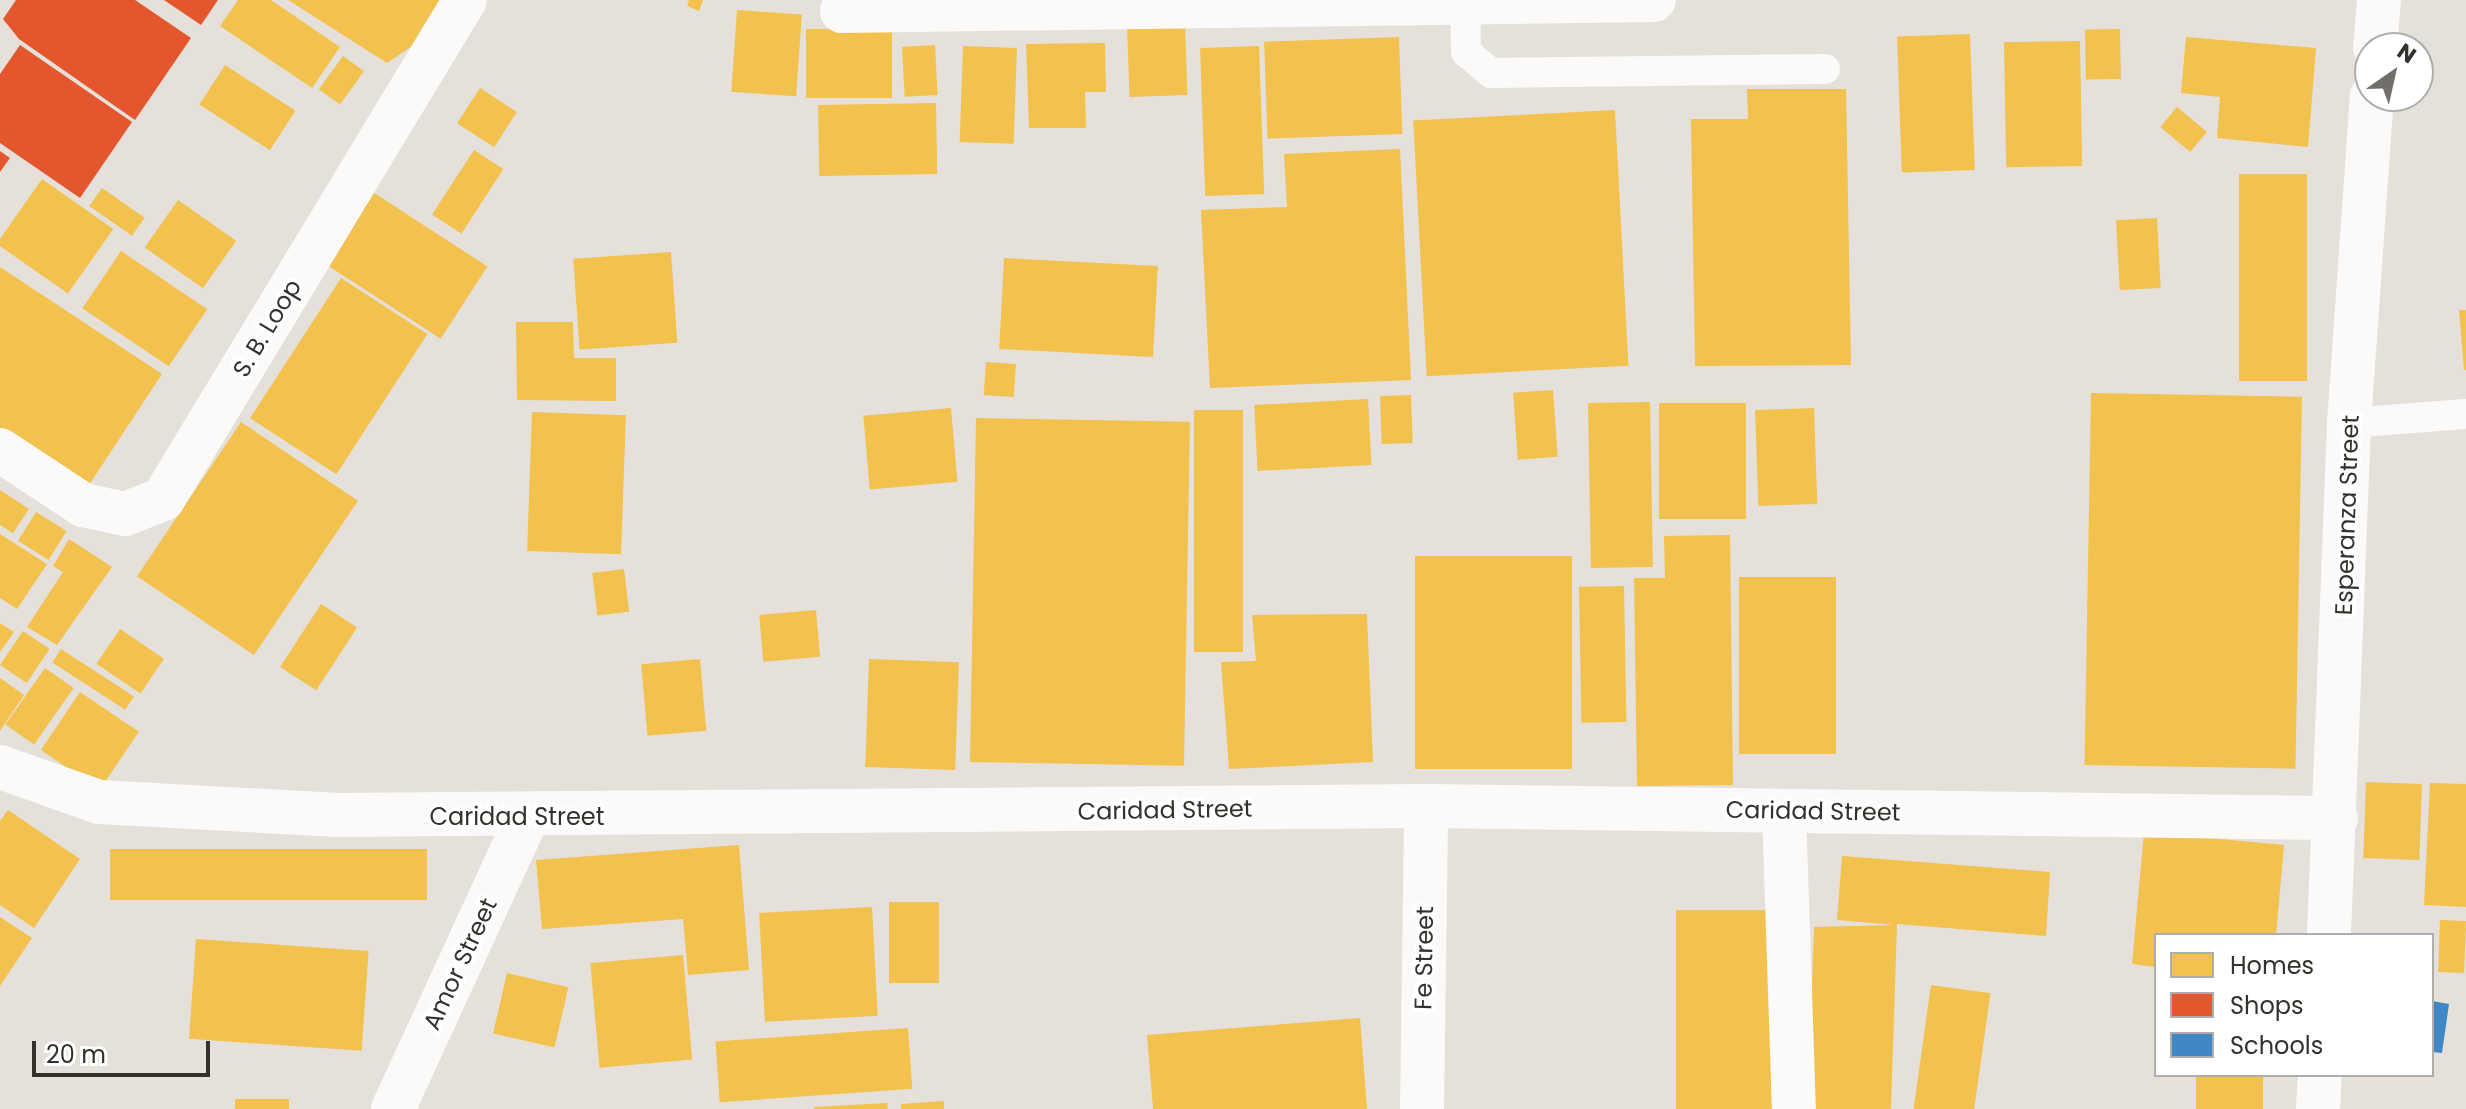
<!DOCTYPE html>
<style>
body{margin:0}
#map{position:relative;width:2466px;height:1109px;overflow:hidden;background:#e5e0d9;font-family:Poppins,sans-serif}
div>[style]{position:absolute}
[style*='--x']{left:calc(var(--x)*1px);top:calc(var(--y)*1px);width:calc(var(--w)*1px);rotate:calc(var(--a)*1deg)}
.homes>*{inset:0;background:#f2c14e;transform-origin:0 0}
.shops>*{inset:0;background:#e4572e}
.schools>*{inset:0;background:#3f88c5}
.lane>*{height:30px;margin:-15px;padding:0 15px;transform-origin:15px;border-radius:15px;background:#fbfaf9}
.street>*{height:44px;margin:-22px;padding:0 22px;transform-origin:22px;border-radius:22px;background:#fbfaf9}
span{translate:-50% -50%;white-space:nowrap;text-align:center;line-height:1.15;-webkit-text-stroke:8px #fff;paint-order:stroke}
.street-label{font-size:24px;color:#34312c}
.legend{position:absolute;left:2154px;top:933px;width:280px;height:144px;box-sizing:border-box;background:#fff;border:2px solid #aeadab;margin:0;padding:10px 14px;list-style:none;font-size:24px;color:#34312c}
.legend li{display:flex;align-items:center;gap:16px;height:40px}
.legend b{width:40px;border:2px solid #aeadab}
.north{position:absolute;left:2354px;top:32px;width:80px;height:80px;box-sizing:border-box;background:#fff;border:2px solid #aeadab;border-radius:50%;rotate:34deg;font-size:22px;font-weight:700;line-height:32px;text-align:center;color:#34312c}
.north::after{content:'';display:block;margin:auto;width:28px;height:36px;background:#726e69;clip-path:polygon(50% 0,100% 100%,50% 72%,0 100%)}
.scale{position:absolute;left:32px;top:1041px;width:178px;height:36px;box-sizing:border-box;border:4px solid #34312c;border-top:0;padding-left:10px;font-size:24px;line-height:28px;white-space:nowrap;color:#34312c;-webkit-text-stroke:6px #fff;paint-order:stroke}
</style>
<div id="map">
<div class="homes">
<i style="clip-path:polygon(238px 0,271px 0,340px 47px,312px 88px,220px 26px)"></i>
<i style="clip-path:polygon(288px 0,440px 0,412px 46px,387px 63px)"></i>
<i style="clip-path:polygon(689px 0,703px 0,699px 11px,687px 6px)"></i>
<i style="left:737px;top:10px;width:65px;height:82px;rotate:4deg"></i>
<i style="left:1185px;top:25px;width:70px;height:58px;rotate:88deg"></i>
<i style="left:806px;top:29px;width:86px;height:69px"></i>
<i style="left:2120px;top:29px;width:50px;height:35px;rotate:89deg"></i>
<i style="left:1970px;top:34px;width:136px;height:73px;rotate:88deg"></i>
<i style="left:1399px;top:37px;width:97px;height:135px;rotate:88deg"></i>
<i style="clip-path:polygon(2186px 37px,2316px 48px,2308px 147px,2217px 138px,2220px 97px,2181px 93px)"></i>
<i style="left:2080px;top:41px;width:125px;height:76px;rotate:89deg"></i>
<i style="clip-path:polygon(1105px 43px,1106px 92px,1085px 92px,1086px 128px,1029px 128px,1026px 44px)"></i>
<i style="left:935px;top:45px;width:50px;height:33px;rotate:87deg"></i>
<i style="left:963px;top:46px;width:54px;height:96px;rotate:2deg"></i>
<i style="left:1259px;top:46px;width:148px;height:59px;rotate:88deg"></i>
<i style="left:343px;top:56px;width:26px;height:41px;rotate:36deg"></i>
<i style="left:225px;top:65px;width:84px;height:47px;rotate:33deg"></i>
<i style="left:480px;top:88px;width:44px;height:42px;rotate:33deg"></i>
<i style="clip-path:polygon(1747px 89px,1846px 89px,1851px 365px,1695px 366px,1691px 119px,1748px 119px)"></i>
<i style="left:936px;top:103px;width:71px;height:118px;rotate:89deg"></i>
<i style="left:2177px;top:107px;width:39px;height:26px;rotate:40deg"></i>
<i style="left:1615px;top:110px;width:256px;height:202px;rotate:87deg"></i>
<i style="clip-path:polygon(1400px 149px,1411px 380px,1210px 388px,1201px 210px,1287px 207px,1284px 154px)"></i>
<i style="left:474px;top:150px;width:35px;height:77px;rotate:33deg"></i>
<i style="left:2239px;top:174px;width:68px;height:207px"></i>
<i style="left:42px;top:179px;width:87px;height:79px;rotate:35deg"></i>
<i style="left:365px;top:187px;width:146px;height:86px;rotate:33deg"></i>
<i style="left:102px;top:188px;width:52px;height:22px;rotate:35deg"></i>
<i style="left:178px;top:200px;width:71px;height:58px;rotate:35deg"></i>
<i style="left:2157px;top:218px;width:70px;height:41px;rotate:87deg"></i>
<i style="left:121px;top:251px;width:104px;height:69px;rotate:34deg"></i>
<i style="left:671px;top:252px;width:91px;height:98px;rotate:86deg"></i>
<i style="left:1004px;top:258px;width:154px;height:91px;rotate:3deg"></i>
<i style="clip-path:polygon(0 267px,162px 374px,85px 491px,0 435px)"></i>
<i style="left:341px;top:278px;width:103px;height:167px;rotate:33deg"></i>
<i style="clip-path:polygon(2459px 310px,2466px 310px,2466px 370px,2464px 370px)"></i>
<i style="clip-path:polygon(516px 322px,573px 322px,574px 358px,616px 358px,616px 401px,517px 400px)"></i>
<i style="left:986px;top:362px;width:30px;height:33px;rotate:4deg"></i>
<i style="left:1553px;top:390px;width:67px;height:40px;rotate:86deg"></i>
<i style="left:2091px;top:393px;width:211px;height:372px;rotate:1deg"></i>
<i style="left:1411px;top:395px;width:48px;height:31px;rotate:88deg"></i>
<i style="left:1368px;top:399px;width:66px;height:114px;rotate:87deg"></i>
<i style="left:1650px;top:402px;width:165px;height:62px;rotate:89deg"></i>
<i style="left:1659px;top:403px;width:87px;height:116px"></i>
<i style="left:951px;top:408px;width:74px;height:88px;rotate:85deg"></i>
<i style="left:1814px;top:408px;width:96px;height:59px;rotate:88deg"></i>
<i style="left:1194px;top:410px;width:49px;height:242px"></i>
<i style="left:532px;top:412px;width:94px;height:139px;rotate:2deg"></i>
<i style="left:976px;top:418px;width:214px;height:344px;rotate:1deg"></i>
<i style="left:241px;top:422px;width:141px;height:186px;rotate:34deg"></i>
<i style="clip-path:polygon(0 490px,29px 509px,13px 533px,0 525px)"></i>
<i style="left:36px;top:512px;width:36px;height:34px;rotate:32deg"></i>
<i style="clip-path:polygon(0 534px,47px 564px,17px 609px,0 598px)"></i>
<i style="clip-path:polygon(1730px 535px,1733px 785px,1637px 786px,1634px 578px,1665px 578px,1664px 536px)"></i>
<i style="clip-path:polygon(69px 539px,112px 567px,57px 645px,27px 627px,63px 572px,53px 566px)"></i>
<i style="left:1415px;top:556px;width:157px;height:213px"></i>
<i style="left:624px;top:569px;width:43px;height:32px;rotate:83deg"></i>
<i style="left:1739px;top:577px;width:97px;height:177px"></i>
<i style="left:1624px;top:586px;width:136px;height:45px;rotate:89deg"></i>
<i style="left:321px;top:604px;width:43px;height:75px;rotate:33deg"></i>
<i style="left:816px;top:610px;width:47px;height:57px;rotate:85deg"></i>
<i style="clip-path:polygon(1367px 614px,1373px 762px,1229px 769px,1221px 662px,1256px 661px,1252px 615px)"></i>
<i style="clip-path:polygon(0 623px,14px 632px,0 652px)"></i>
<i style="left:120px;top:629px;width:53px;height:42px;rotate:34deg"></i>
<i style="left:23px;top:631px;width:32px;height:41px;rotate:34deg"></i>
<i style="left:61px;top:649px;width:87px;height:16px;rotate:33deg"></i>
<i style="left:700px;top:659px;width:72px;height:59px;rotate:85deg"></i>
<i style="left:869px;top:659px;width:90px;height:108px;rotate:2deg"></i>
<i style="left:45px;top:668px;width:35px;height:69px;rotate:35deg"></i>
<i style="clip-path:polygon(0 678px,24px 695px,0 731px)"></i>
<i style="left:80px;top:692px;width:71px;height:70px;rotate:34deg"></i>
<i style="left:2366px;top:782px;width:56px;height:76px;rotate:2deg"></i>
<i style="clip-path:polygon(2430px 783px,2466px 784px,2466px 907px,2424px 905px)"></i>
<i style="clip-path:polygon(8px 810px,80px 859px,34px 928px,0 905px,0 821px)"></i>
<i style="clip-path:polygon(2144px 832px,2284px 845px,2276px 935px,2156px 935px,2156px 967px,2132px 964px)"></i>
<i style="clip-path:polygon(739px 845px,749px 970px,688px 975px,683px 919px,542px 929px,536px 860px)"></i>
<i style="left:110px;top:849px;width:317px;height:51px"></i>
<i style="clip-path:polygon(1842px 856px,2050px 872px,2046px 936px,1897px 924px,1891px 1109px,1808px 1109px,1814px 927px,1894px 925px,1837px 920px)"></i>
<i style="left:939px;top:902px;width:81px;height:50px;rotate:90deg"></i>
<i style="left:872px;top:907px;width:109px;height:113px;rotate:87deg"></i>
<i style="left:1676px;top:910px;width:104px;height:199px"></i>
<i style="clip-path:polygon(0 917px,32px 938px,0 986px)"></i>
<i style="left:2440px;top:920px;width:26px;height:52px;rotate:2deg"></i>
<i style="left:196px;top:939px;width:173px;height:100px;rotate:4deg"></i>
<i style="left:683px;top:955px;width:105px;height:93px;rotate:85deg"></i>
<i style="left:507px;top:973px;width:63px;height:62px;rotate:13deg"></i>
<i style="left:1931px;top:985px;width:60px;height:125px;rotate:8deg"></i>
<i style="clip-path:polygon(1360px 1018px,1367px 1109px,1153px 1109px,1147px 1035px)"></i>
<i style="left:908px;top:1028px;width:61px;height:193px;rotate:86deg"></i>
<i style="left:2196px;top:1075px;width:67px;height:34px"></i>
<i style="left:235px;top:1099px;width:54px;height:10px"></i>
<i style="clip-path:polygon(944px 1101px,944px 1109px,901px 1109px,901px 1104px)"></i>
<i style="clip-path:polygon(887px 1103px,888px 1109px,814px 1109px,814px 1107px)"></i>
</div>
<div class="shops">
<i style="clip-path:polygon(16px 0,135px 0,191px 38px,135px 120px,19px 39px,3px 19px)"></i>
<i style="clip-path:polygon(164px 0,218px 0,201px 25px)"></i>
<i style="clip-path:polygon(20px 45px,132px 122px,80px 198px,0 143px,0 74px)"></i>
<i style="clip-path:polygon(0 151px,10px 158px,0 172px)"></i>
</div>
<div class="schools">
<i style="clip-path:polygon(2432px 1001px,2449px 1004px,2442px 1053px,2432px 1052px)"></i>
</div>
<div class="lane">
<i style="--x:1465;--y:3;--w:49;--a:88.8"></i>
<i style="--x:1466;--y:52;--w:33;--a:40"></i>
<i style="--x:1491;--y:73;--w:334;--a:-0.7"></i>
<i style="--x:2349;--y:423;--w:117;--a:-4.4"></i>
</div>
<div class="street">
<i style="--x:842;--y:11;--w:812;--a:-0.78"></i>
<i style="--x:2375;--y:48;--w:48;--a:-85.2"></i>
<i style="--x:0;--y:450;--w:100;--a:33.5"></i>
<i style="--x:83;--y:505;--w:43;--a:12.1"></i>
<i style="--x:125;--y:514;--w:41;--a:-21.5"></i>
<i style="--x:163;--y:499;--w:583;--a:-58.82"></i>
<i style="--x:0;--y:767;--w:105;--a:19.5"></i>
<i style="--x:99;--y:802;--w:240;--a:3.1"></i>
<i style="--x:339;--y:815;--w:1087;--a:-0.47"></i>
<i style="--x:1426;--y:806;--w:910;--a:0.76"></i>
<i style="--x:1784;--y:811;--w:298;--a:88.1"></i>
<i style="--x:2329;--y:935;--w:512;--a:-87.76"></i>
<i style="--x:2349;--y:423;--w:328;--a:-86"></i>
<i style="--x:393;--y:1109;--w:320;--a:-65.3"></i>
<i style="--x:1422;--y:1109;--w:303;--a:-89.2"></i>
<i style="--x:2318;--y:1109;--w:34;--a:-87"></i>
</div>
<div class="street-label">
<span style="left:267px;top:328px;rotate:-59deg">S. B. Loop</span>
<span style="left:2347px;top:515px;rotate:-88deg">Esperanza Street</span>
<span style="left:1165px;top:810px;rotate:-1deg">Caridad Street</span>
<span style="left:1813px;top:811px;rotate:1deg">Caridad Street</span>
<span style="left:517px;top:817px">Caridad Street</span>
<span style="left:1424px;top:958px;rotate:-89deg">Fe Street</span>
<span style="left:460px;top:964px;rotate:-65deg">Amor Street</span>
</div>
<ul class="legend">
<li><b style="height:22px;background:#f2c14e"></b>Homes</li>
<li><b style="height:22px;background:#e4572e"></b>Shops</li>
<li><b style="height:22px;background:#3f88c5"></b>Schools</li>
</ul>
<div class="north">N</div>
<div class="scale">20 m</div>
</div>
